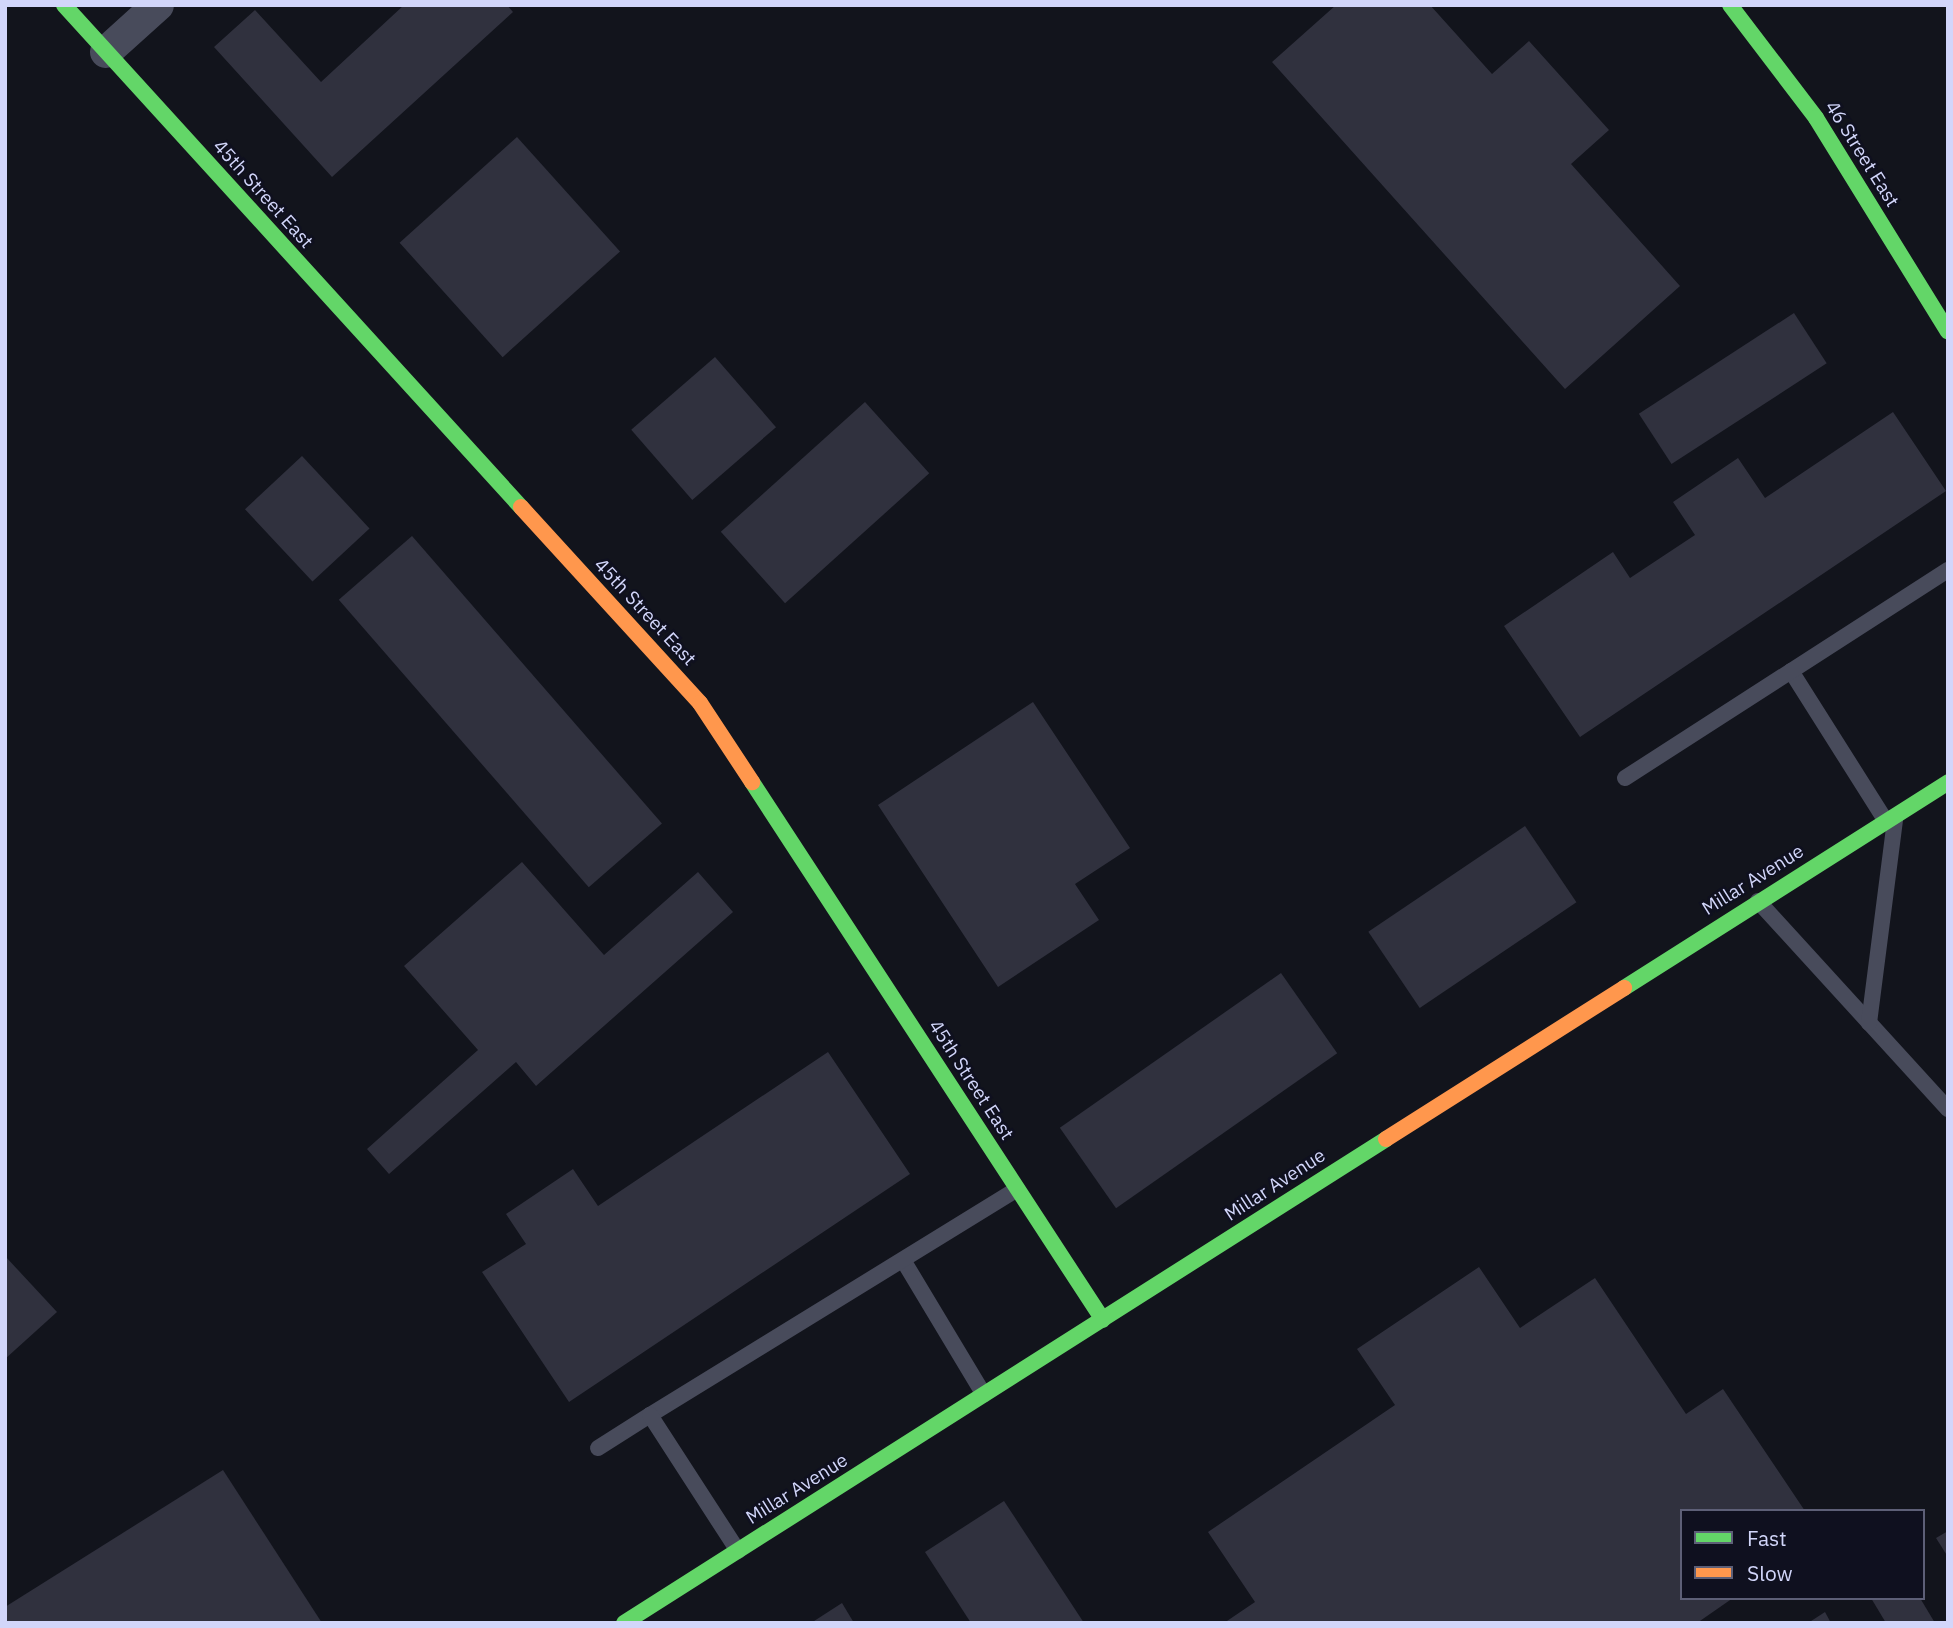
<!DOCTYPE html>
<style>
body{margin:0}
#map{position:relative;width:1953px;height:1628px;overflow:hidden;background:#12141c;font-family:"IBM Plex Sans",sans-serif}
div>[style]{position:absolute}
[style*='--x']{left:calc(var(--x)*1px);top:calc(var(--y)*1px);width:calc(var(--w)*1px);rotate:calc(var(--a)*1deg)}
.building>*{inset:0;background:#30313e;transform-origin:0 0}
.lane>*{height:16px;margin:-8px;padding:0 8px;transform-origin:8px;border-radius:8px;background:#484b5b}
.street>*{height:32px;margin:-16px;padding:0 16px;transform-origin:16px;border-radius:16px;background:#484b5b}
.fast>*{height:16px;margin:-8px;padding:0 8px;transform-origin:8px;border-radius:8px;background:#63d668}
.slow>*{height:16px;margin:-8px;padding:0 8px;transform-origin:8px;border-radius:8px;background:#ff974d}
span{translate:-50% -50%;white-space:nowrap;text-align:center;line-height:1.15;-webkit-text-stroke:5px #0f101f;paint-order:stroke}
.street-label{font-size:19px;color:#d2d6fa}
.frame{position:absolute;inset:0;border:7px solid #d2d6fa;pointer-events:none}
.legend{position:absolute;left:1680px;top:1509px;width:245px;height:91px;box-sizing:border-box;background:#0f101f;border:2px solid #5d5f77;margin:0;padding:9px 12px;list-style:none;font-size:21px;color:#d2d6fa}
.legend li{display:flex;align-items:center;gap:14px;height:35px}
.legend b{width:35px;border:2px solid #5d5f77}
</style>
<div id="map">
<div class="building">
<i style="clip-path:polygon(404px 5px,507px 5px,513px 12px,332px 177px,214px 47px,255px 10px,321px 82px)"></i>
<i style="clip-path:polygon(1336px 5px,1430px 5px,1492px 74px,1529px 41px,1609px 130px,1571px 164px,1680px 286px,1565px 389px,1272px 62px)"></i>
<i style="left:517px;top:137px;width:154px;height:158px;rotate:48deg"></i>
<i style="left:1794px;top:313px;width:60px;height:185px;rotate:57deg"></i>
<i style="left:715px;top:357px;width:93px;height:111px;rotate:49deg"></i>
<i style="left:865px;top:402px;width:96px;height:194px;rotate:48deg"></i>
<i style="clip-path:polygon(1893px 412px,1946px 491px,1580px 737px,1504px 626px,1613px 552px,1630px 578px,1695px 535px,1673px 502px,1738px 458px,1765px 498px)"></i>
<i style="left:302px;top:456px;width:99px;height:78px;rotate:47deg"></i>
<i style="left:412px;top:536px;width:381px;height:97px;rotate:49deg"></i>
<i style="clip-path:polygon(1033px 702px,1130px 848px,1075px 884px,1099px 920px,998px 987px,878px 805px)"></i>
<i style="left:1525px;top:826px;width:92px;height:189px;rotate:56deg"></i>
<i style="clip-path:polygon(522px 862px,604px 955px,698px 872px,733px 912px,536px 1086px,516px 1062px,389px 1174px,367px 1149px,478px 1050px,404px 966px)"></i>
<i style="left:1281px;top:973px;width:98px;height:270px;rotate:55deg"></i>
<i style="clip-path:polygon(828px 1052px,910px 1174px,569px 1402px,482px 1272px,526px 1244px,506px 1214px,573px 1169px,598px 1206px)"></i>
<i style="clip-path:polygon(5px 1256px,57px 1312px,5px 1359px)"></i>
<i style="clip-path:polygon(1479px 1267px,1520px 1328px,1595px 1278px,1686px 1414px,1723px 1389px,1805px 1511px,1682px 1511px,1682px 1598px,1733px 1598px,1697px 1623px,1224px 1623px,1255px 1602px,1208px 1532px,1395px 1405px,1357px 1349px)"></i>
<i style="clip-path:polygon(223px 1470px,322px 1623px,5px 1623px,5px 1607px)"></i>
<i style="clip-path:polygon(1004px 1501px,1084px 1623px,971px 1623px,925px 1552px)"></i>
<i style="clip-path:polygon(1948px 1531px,1948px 1557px,1936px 1538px)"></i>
<i style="clip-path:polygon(1871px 1598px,1920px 1598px,1935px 1623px,1886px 1623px)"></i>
<i style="clip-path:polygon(842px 1603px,854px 1623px,811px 1623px)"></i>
<i style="clip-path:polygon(1825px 1612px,1831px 1623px,1808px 1623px)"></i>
</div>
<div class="lane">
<i style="--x:1791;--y:671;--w:178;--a:57.7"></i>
<i style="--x:1625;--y:778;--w:384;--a:-32.8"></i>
<i style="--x:1758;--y:901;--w:282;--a:47.6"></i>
<i style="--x:1869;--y:1023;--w:205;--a:-82.7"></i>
<i style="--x:903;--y:1260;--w:157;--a:59"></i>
<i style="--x:650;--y:1415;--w:431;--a:-31.6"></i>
<i style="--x:598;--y:1448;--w:62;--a:-32.4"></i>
<i style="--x:650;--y:1415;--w:162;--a:57.1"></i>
</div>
<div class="street">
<i style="--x:106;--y:52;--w:70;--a:-42.1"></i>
</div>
<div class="fast">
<i style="--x:64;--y:5;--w:679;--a:47.69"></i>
<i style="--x:1730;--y:5;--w:142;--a:52.7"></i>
<i style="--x:1816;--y:118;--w:251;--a:58.3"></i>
<i style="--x:752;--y:782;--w:642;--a:56.88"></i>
<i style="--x:1624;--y:988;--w:384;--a:-32.4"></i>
<i style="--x:624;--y:1623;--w:903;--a:-32.42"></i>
</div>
<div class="slow">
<i style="--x:521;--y:507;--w:265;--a:47.6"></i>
<i style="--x:700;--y:703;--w:95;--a:56.6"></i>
<i style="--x:1386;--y:1139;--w:282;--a:-32.4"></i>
</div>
<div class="street-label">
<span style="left:1862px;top:154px;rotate:58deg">46 Street East</span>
<span style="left:263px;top:194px;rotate:48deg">45th Street East</span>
<span style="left:645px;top:612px;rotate:47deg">45th Street East</span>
<span style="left:1753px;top:880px;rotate:-32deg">Millar Avenue</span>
<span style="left:971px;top:1080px;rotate:57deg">45th Street East</span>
<span style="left:1275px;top:1185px;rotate:-33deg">Millar Avenue</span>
<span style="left:797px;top:1489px;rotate:-32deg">Millar Avenue</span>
</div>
<div class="frame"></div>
<ul class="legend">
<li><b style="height:9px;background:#63d668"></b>Fast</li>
<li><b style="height:9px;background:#ff974d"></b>Slow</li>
</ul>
</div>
